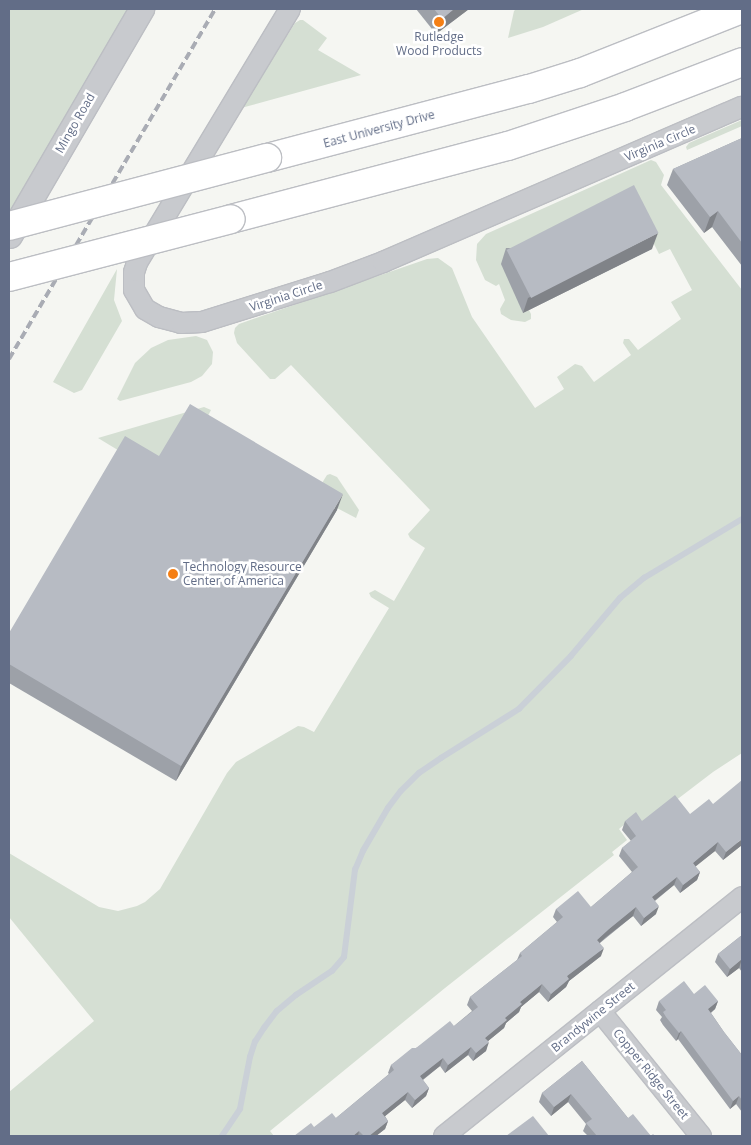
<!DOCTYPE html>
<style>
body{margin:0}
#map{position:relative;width:751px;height:1145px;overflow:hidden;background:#f5f6f2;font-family:"Open Sans",sans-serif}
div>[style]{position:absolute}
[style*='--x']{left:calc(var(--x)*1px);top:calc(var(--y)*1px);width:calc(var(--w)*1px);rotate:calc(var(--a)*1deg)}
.green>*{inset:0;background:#d5dfd3}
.stream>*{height:5.5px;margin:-2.75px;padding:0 2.75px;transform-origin:2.75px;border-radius:2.75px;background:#cad0d7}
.roads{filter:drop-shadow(1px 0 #bcbec3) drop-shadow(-1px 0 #bcbec3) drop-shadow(0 1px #bcbec3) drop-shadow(0 -1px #bcbec3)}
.minor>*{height:20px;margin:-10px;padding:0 10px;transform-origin:10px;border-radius:10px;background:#c8cace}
.tertiary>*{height:24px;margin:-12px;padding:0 12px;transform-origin:12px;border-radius:12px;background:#c8cace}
.primary>*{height:28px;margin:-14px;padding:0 14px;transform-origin:14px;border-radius:14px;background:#fff}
.rail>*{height:4px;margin-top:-2px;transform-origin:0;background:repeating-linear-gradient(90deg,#a9acb4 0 8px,transparent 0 12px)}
.bridges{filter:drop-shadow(1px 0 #bcbec3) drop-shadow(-1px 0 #bcbec3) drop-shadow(0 1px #bcbec3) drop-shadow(0 -1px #bcbec3)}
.primary-bridge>*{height:28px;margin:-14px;padding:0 14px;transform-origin:14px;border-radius:14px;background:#fff}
.wall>*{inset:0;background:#9da1a8}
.shaded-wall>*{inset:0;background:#808388}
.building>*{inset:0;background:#b7bbc3;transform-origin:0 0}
.dots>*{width:14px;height:14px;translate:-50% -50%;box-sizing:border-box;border:2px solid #fff;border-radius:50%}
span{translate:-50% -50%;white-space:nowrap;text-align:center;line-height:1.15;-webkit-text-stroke:5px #fff;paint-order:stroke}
.poi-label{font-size:12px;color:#626d87}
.left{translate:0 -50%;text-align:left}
.street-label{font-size:12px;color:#626d87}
.frame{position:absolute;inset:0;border:10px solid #626d87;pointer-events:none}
</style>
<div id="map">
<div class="green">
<i style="clip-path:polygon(9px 9px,142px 9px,9px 227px)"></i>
<i style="clip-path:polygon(516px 9px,584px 9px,543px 27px,508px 38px,514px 11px)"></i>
<i style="clip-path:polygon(300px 20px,303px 20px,327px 38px,318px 50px,361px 75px,241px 108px,295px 23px)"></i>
<i style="clip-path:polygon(742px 120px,742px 126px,687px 150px,686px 147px,689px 143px)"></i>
<i style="clip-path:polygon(651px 160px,656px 162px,664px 175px,661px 185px,742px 290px,742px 753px,713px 772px,641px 827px,633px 817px,619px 829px,627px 840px,612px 852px,614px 855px,445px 988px,270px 1131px,274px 1136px,9px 1136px,9px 1092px,94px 1021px,9px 917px,9px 853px,99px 907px,118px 911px,137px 906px,145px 902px,160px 889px,227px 773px,236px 762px,298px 726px,304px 727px,314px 732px,389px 608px,371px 597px,369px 593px,375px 590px,394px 601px,425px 548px,410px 538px,408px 534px,430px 510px,291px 365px,275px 379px,270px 379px,237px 343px,234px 333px,235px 328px,239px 324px,427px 259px,438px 258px,452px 268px,472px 317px,535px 408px,564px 389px,557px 377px,575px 364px,582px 366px,594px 382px,631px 355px,623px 343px,624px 339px,629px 339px,638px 350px,681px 319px,671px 302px,692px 290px,670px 249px,659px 254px,630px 196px,523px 313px,529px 310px,531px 314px,531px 319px,525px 322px,511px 320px,501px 314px,500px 309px,505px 300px,499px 284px,496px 286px,485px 280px,476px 260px,477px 244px,486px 234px)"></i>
<i style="clip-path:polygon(117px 269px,114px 300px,122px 321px,82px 390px,74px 393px,53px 382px)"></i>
<i style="clip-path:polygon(196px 336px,207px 340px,213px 352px,212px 364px,202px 376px,191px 382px,120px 401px,117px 399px,135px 363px,151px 348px,168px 340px)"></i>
<i style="clip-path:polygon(204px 407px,211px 410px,201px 429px,154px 472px,98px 438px)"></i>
<i style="clip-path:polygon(330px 474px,337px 477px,359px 510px,356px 518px,314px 496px,327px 475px)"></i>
</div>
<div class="stream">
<i style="--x:222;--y:1136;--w:32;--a:-56"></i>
<i style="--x:240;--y:1109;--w:53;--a:-79.1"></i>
<i style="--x:250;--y:1057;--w:16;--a:-72"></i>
<i style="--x:255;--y:1042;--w:17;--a:-57"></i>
<i style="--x:264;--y:1028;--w:21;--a:-53"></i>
<i style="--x:277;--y:1011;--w:25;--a:-40"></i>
<i style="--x:296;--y:995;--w:43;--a:-33.7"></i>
<i style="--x:332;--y:971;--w:18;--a:-49"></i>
<i style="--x:344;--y:957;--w:88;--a:-82.8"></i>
<i style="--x:355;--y:870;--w:21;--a:-67"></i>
<i style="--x:363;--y:851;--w:50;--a:-59.8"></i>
<i style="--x:388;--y:808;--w:21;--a:-53"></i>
<i style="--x:401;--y:791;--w:25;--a:-45"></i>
<i style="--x:419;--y:773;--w:27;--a:-34"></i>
<i style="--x:441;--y:758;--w:92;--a:-32.1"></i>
<i style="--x:519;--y:709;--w:74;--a:-45.5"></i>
<i style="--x:571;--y:656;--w:76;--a:-49.8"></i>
<i style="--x:620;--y:598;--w:31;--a:-40"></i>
<i style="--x:644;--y:578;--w:114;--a:-31"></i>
</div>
<div class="roads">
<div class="minor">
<i style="--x:290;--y:9;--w:297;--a:121.1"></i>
<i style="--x:137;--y:263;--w:9;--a:108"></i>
<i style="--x:134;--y:272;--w:18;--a:90"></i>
<i style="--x:134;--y:290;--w:22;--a:60"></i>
<i style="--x:145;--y:309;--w:16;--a:30"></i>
<i style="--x:159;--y:317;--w:23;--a:15"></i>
<i style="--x:181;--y:323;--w:21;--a:-3"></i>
<i style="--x:202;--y:322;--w:134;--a:-17.4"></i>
<i style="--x:330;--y:282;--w:57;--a:-20.7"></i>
<i style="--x:383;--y:262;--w:391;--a:-23.4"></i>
<i style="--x:600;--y:1011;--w:161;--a:51.1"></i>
<i style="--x:444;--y:1136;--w:382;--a:-38.7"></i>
</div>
<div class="tertiary">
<i style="--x:10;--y:236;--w:263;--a:-59.8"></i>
</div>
<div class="primary">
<i style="--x:267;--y:158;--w:271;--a:-14.8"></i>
<i style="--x:529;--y:89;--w:53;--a:-17.4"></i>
<i style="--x:580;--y:73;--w:174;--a:-21.6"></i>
<i style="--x:231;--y:219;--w:286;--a:-14.8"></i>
<i style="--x:508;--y:146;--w:123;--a:-18.4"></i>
<i style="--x:625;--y:107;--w:125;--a:-21"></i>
</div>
</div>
<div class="rail">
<i style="--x:9;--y:359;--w:406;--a:-59.5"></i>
</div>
<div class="bridges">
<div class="primary-bridge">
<i style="--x:9;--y:226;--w:267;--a:-14.8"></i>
<i style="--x:9;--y:277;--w:229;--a:-14.6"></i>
</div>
</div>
<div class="wall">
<i style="clip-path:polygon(416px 9px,469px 9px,436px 34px)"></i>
<i style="clip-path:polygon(742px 138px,742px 266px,712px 227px,704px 233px,667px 185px,673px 169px)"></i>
<i style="clip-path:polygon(506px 248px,652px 249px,523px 313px,501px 264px)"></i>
<i style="clip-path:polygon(159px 456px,337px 510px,176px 781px,9px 683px,9px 633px)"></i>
<i style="clip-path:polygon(690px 814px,742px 845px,723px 860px,715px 851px,695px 866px,700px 872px,697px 880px,680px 893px,674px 885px,655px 901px,656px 914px,641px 926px,633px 916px,600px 943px,601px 956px,569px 981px,566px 987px,548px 1002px,539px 992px,521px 1007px,519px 1012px,506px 1023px,504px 1028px,488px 1041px,486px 1051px,473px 1061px,468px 1055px,445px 1073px,440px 1066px,423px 1080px,429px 1088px,426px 1096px,412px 1108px,405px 1100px,385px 1116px,388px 1121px,385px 1129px,376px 1136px,294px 1136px,336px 1118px,389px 1074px,388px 1073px,391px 1065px,416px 1048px,454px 1026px,472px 1011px,467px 1005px,470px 997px,517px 960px,520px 953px,557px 922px,553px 917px,556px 909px,591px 907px,632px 872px,619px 856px,622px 848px,631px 841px,622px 830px,625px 821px,642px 821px)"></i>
<i style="clip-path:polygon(742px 935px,742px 972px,739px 968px,727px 977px,715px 962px,718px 954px)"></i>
<i style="clip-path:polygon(659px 1001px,718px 1001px,715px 1009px,711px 1013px,724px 1032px,742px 1055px,742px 1112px,736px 1104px,730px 1109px,678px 1039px,676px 1041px,663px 1025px,660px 1020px,662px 1017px,656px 1010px)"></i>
<i style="clip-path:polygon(582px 1061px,628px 1118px,651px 1136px,655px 1136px,588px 1136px,583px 1131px,586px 1124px,568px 1102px,551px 1116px,539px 1102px,542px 1093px)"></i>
</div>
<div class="shaded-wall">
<i style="clip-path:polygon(454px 9px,469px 9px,436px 34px,442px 19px)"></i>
<i style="clip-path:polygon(718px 211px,712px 227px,704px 233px,710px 217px)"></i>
<i style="clip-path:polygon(658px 233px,652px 249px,523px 313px,528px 298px)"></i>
<i style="clip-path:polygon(343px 494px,337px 510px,176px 781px,181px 766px)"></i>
<i style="clip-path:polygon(742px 839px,742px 845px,723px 860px,726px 852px)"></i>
<i style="clip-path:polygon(718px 842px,715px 851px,690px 871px,693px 863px)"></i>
<i style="clip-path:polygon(700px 872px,697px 880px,680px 893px,683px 885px)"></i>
<i style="clip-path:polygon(677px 877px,674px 885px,649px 905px,652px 897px)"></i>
<i style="clip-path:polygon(659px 906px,656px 914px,641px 926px,644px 918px)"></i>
<i style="clip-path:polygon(636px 907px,633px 916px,606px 937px,594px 948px,597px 940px,609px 929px)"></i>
<i style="clip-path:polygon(604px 948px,601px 956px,569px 981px,566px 987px,548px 1002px,551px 994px,567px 976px)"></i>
<i style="clip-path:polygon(742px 959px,739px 968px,727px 977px,730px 969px)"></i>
<i style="clip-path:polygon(542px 984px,539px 992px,521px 1007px,519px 1012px,506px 1023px,504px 1028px,482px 1046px,485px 1038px,520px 1002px)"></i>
<i style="clip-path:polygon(718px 1001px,715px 1009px,705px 1017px,708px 1009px)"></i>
<i style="clip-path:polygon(681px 1031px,678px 1039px,676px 1041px,679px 1033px)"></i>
<i style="clip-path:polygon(489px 1042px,486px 1051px,473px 1061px,476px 1053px)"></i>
<i style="clip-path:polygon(471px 1047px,468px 1055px,445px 1073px,448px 1065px)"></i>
<i style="clip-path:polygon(443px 1058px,440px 1066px,417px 1084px,420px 1076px)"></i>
<i style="clip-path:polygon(429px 1088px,426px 1096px,412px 1108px,415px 1100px)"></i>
<i style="clip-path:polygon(408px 1092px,405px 1100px,379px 1121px,382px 1113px)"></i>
<i style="clip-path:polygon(571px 1094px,568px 1102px,551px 1116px,554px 1107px)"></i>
<i style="clip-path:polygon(739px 1096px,736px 1104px,730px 1109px,733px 1101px)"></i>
<i style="clip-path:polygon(388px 1121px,385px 1129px,376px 1136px,369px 1136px)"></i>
<i style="clip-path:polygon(359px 1131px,358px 1136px,353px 1136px)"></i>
</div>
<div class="building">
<i style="clip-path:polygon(434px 9px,454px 9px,442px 19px)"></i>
<i style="clip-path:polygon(742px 138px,742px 243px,718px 211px,710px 217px,673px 169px)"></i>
<i style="left:634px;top:185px;width:54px;height:143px;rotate:63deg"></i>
<i style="clip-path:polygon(190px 404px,343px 494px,181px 766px,9px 664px,9px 633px,125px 436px,159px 456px)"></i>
<i style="clip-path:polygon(742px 780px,742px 839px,726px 852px,718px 842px,693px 863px,700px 872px,683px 885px,677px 877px,652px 897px,659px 906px,644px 918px,636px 907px,609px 929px,597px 940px,604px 948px,567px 976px,569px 979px,551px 994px,542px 984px,520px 1002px,522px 1004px,505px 1018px,507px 1020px,485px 1038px,489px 1042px,476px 1053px,471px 1047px,448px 1065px,443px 1058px,420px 1076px,429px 1088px,415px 1100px,408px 1092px,382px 1113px,388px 1121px,369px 1136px,364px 1136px,359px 1131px,353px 1136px,294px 1136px,311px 1123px,314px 1127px,332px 1113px,336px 1118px,394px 1070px,391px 1065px,412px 1048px,416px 1048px,450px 1021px,454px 1026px,478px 1007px,470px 997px,522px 956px,520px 953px,563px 917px,556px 909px,578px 891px,591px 907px,638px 867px,622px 848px,636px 836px,625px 821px,636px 812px,642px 821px,675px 795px,690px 814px,709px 799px,713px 804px)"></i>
<i style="clip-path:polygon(742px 935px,742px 960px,742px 959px,730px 969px,718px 954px)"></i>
<i style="clip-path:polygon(684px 981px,694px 994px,705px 985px,718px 1001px,708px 1009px,724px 1032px,742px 1055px,742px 1100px,739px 1096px,733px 1101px,681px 1031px,679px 1033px,666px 1017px,663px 1012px,666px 1010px,659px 1001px)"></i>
<i style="clip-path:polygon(582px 1061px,628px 1118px,633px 1114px,651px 1136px,653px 1134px,655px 1136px,597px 1136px,586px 1123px,592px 1119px,571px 1094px,554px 1107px,542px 1093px)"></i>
<i style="clip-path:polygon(533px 1116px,549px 1136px,506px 1136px)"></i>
</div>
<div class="dots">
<i style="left:439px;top:22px;background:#f57f14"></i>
<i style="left:173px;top:574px;background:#f57f14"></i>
</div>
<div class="poi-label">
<span style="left:439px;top:44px">Rutledge<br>Wood Products</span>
<span class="left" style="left:183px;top:574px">Technology Resource<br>Center of America</span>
</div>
<div class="street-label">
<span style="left:75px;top:123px;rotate:-60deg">Mingo Road</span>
<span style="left:379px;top:129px;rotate:-15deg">East University Drive</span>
<span style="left:660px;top:143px;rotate:-23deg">Virginia Circle</span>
<span style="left:286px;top:296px;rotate:-18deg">Virginia Circle</span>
<span style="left:593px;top:1017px;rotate:-39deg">Brandywine Street</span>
<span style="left:651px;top:1074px;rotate:51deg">Copper Ridge Street</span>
</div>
<div class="frame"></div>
</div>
